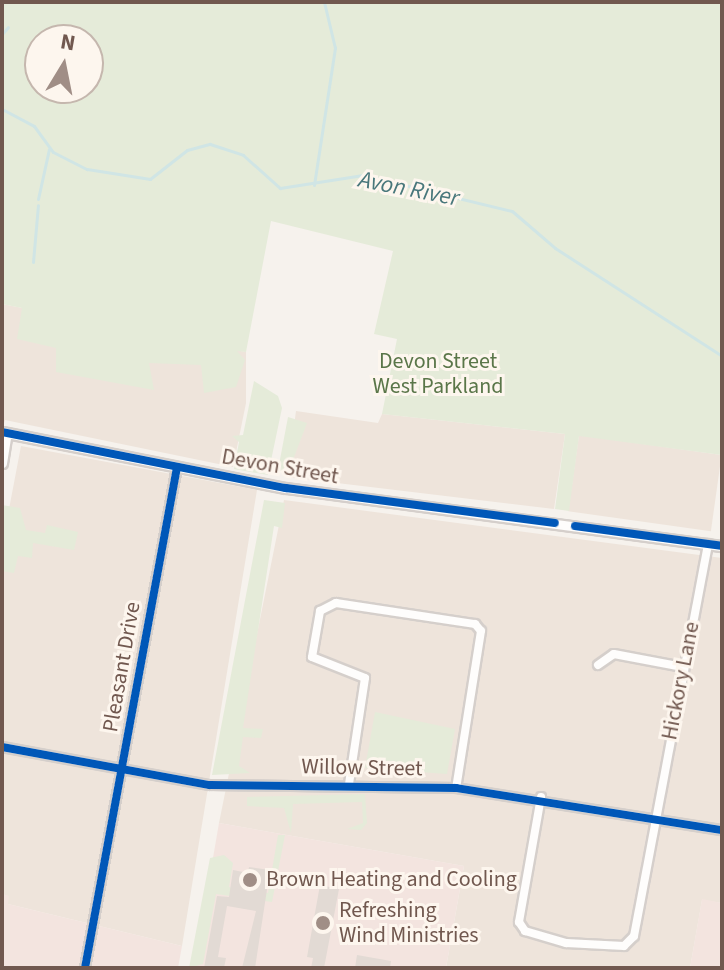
<!DOCTYPE html>
<style>
body{margin:0}
#map{position:relative;width:724px;height:970px;overflow:hidden;background:#f6f2ed;font-family:"Source Sans 3",sans-serif}
div>[style]{position:absolute}
[style*='--x']{left:calc(var(--x)*1px);top:calc(var(--y)*1px);width:calc(var(--w)*1px);rotate:calc(var(--a)*1deg)}
.residential>*{inset:0;background:#eee4db;transform-origin:0 0}
.commercial>*{inset:0;background:#f3e4df}
.green>*{inset:0;background:#e5ebd9}
.stream>*{height:3px;margin:-1.5px;padding:0 1.5px;transform-origin:1.5px;border-radius:1.5px;background:#d0e5e5}
.building>*{inset:0;background:#e2dad4}
.roads{filter:drop-shadow(2px 0 #d5cfcb) drop-shadow(-2px 0 #d5cfcb) drop-shadow(0 2px #d5cfcb) drop-shadow(0 -2px #d5cfcb)}
.minor>*{height:8px;margin:-4px;padding:0 4px;transform-origin:4px;border-radius:4px;background:#fefdfc}
.tertiary>*{height:9px;margin:-4.5px;padding:0 4.5px;transform-origin:4.5px;border-radius:4.5px;background:#fefdfc}
.cycleway>*{height:8px;margin:-4px;padding:0 4px;transform-origin:4px;border-radius:4px;background:#0057b8}
.dots>*{width:22px;height:22px;translate:-50% -50%;box-sizing:border-box;border:4px solid #fdf6ee;border-radius:50%}
span{translate:-50% -50%;white-space:nowrap;text-align:center;line-height:1.15;-webkit-text-stroke:6px #fdf6ee;paint-order:stroke}
.park-label{font-size:22px;color:#5a7649}
.street-label{font-size:22px;color:#71584f}
.poi-label{font-size:22px;color:#71584f}
.left{translate:0 -50%;text-align:left}
.water-label{font-size:24px;color:#48777b;font-style:italic}
.frame{position:absolute;inset:0;border:4px solid #71584f;pointer-events:none}
.north{position:absolute;left:24px;top:24px;width:80px;height:80px;box-sizing:border-box;background:#fdf6ee;border:2px solid #c5b7ae;border-radius:50%;rotate:10deg;font-size:22px;font-weight:700;line-height:32px;text-align:center;color:#71584f}
.north::after{content:'';display:block;margin:auto;width:28px;height:36px;background:#a08e86;clip-path:polygon(50% 0,100% 100%,50% 72%,0 100%)}
</style>
<div id="map">
<div class="residential">
<i style="clip-path:polygon(2px 304px,246px 352px,246px 403px,233px 467px,5px 420px,2px 430px)"></i>
<i style="clip-path:polygon(296px 411px,378px 423px,382px 414px,565px 434px,554px 509px,287px 477px)"></i>
<i style="left:579px;top:435px;width:144px;height:77px;rotate:8deg"></i>
<i style="clip-path:polygon(21px 446px,257px 490px,182px 946px,8px 904px,8px 896px,2px 894px,2px 546px)"></i>
<i style="clip-path:polygon(284px 500px,722px 558px,722px 903px,702px 900px,690px 968px,446px 968px,464px 866px,219px 823px)"></i>
</div>
<div class="commercial">
<i style="clip-path:polygon(219px 823px,464px 866px,446px 968px,194px 968px)"></i>
<i style="clip-path:polygon(2px 894px,9px 896px,8px 904px,182px 946px,178px 968px,2px 968px)"></i>
<i style="clip-path:polygon(702px 899px,722px 903px,722px 968px,690px 968px)"></i>
</div>
<div class="green">
<i style="clip-path:polygon(evenodd,2px 2px,722px 2px,722px 455px,579px 436px,569px 511px,555px 509px,565px 434px,382px 414px,397px 339px,374px 334px,393px 251px,271px 221px,246px 352px,237px 351px,245px 360px,236px 387px,204px 393px,201px 365px,149px 363px,154px 390px,56px 372px,56px 348px,17px 339px,22px 308px,2px 304px,2px 2px,40px 40px,88px 40px,88px 88px,40px 88px,40px 40px)"></i>
<i style="clip-path:polygon(254px 381px,278px 396px,282px 408px,268px 475px,234px 469px,239px 442px,232px 436px,243px 435px)"></i>
<i style="clip-path:polygon(288px 417px,307px 423px,291px 465px,303px 468px,302px 478px,278px 470px)"></i>
<i style="clip-path:polygon(264px 500px,285px 503px,282px 528px,274px 526px,243px 728px,263px 729px,261px 738px,243px 737px,239px 766px,250px 773px,212px 775px)"></i>
<i style="clip-path:polygon(2px 505px,20px 508px,26px 530px,45px 533px,47px 525px,78px 532px,74px 550px,33px 543px,32px 558px,18px 556px,14px 573px,2px 571px)"></i>
<i style="clip-path:polygon(375px 712px,455px 729px,447px 774px,365px 768px)"></i>
<i style="clip-path:polygon(365px 794px,367px 823px,361px 830px,347px 829px,363px 823px,362px 802px,293px 804px,291px 833px,284px 808px,247px 806px,247px 797px)"></i>
<i style="clip-path:polygon(278px 835px,285px 835px,272px 902px,216px 894px,203px 964px,189px 968px,210px 858px,224px 855px,233px 863px,229px 887px,268px 893px)"></i>
</div>
<div class="stream">
<i style="--x:2;--y:34;--w:9;--a:-49"></i>
<i style="--x:2;--y:109;--w:36;--a:28"></i>
<i style="--x:34;--y:126;--w:32;--a:54"></i>
<i style="--x:53;--y:152;--w:38;--a:27"></i>
<i style="--x:87;--y:169;--w:64;--a:9"></i>
<i style="--x:150;--y:179;--w:47;--a:-38.1"></i>
<i style="--x:187;--y:150;--w:24;--a:-15"></i>
<i style="--x:210;--y:144;--w:35;--a:18"></i>
<i style="--x:243;--y:155;--w:50;--a:41.7"></i>
<i style="--x:280;--y:188;--w:84;--a:-8.9"></i>
<i style="--x:363;--y:175;--w:153;--a:13.6"></i>
<i style="--x:512;--y:211;--w:57;--a:40.7"></i>
<i style="--x:555;--y:248;--w:199;--a:32.9"></i>
<i style="--x:314;--y:185;--w:139;--a:-81.3"></i>
<i style="--x:335;--y:48;--w:47;--a:-103.4"></i>
<i style="--x:38;--y:199;--w:51;--a:-77.6"></i>
<i style="--x:33;--y:262;--w:57;--a:-85"></i>
</div>
<div class="building">
<i style="clip-path:polygon(249px 867px,270px 870px,255px 968px,242px 968px,256px 911px,227px 906px,218px 957px,226px 958px,224px 968px,204px 968px,217px 896px,229px 897px,233px 870px,248px 873px)"></i>
<i style="clip-path:polygon(320px 885px,339px 889px,324px 968px,311px 968px,313px 958px,307px 957px)"></i>
<i style="clip-path:polygon(357px 955px,391px 961px,390px 968px,355px 968px)"></i>
</div>
<div class="roads">
<div class="minor">
<i style="--x:598;--y:665;--w:19;--a:-35"></i>
<i style="--x:614;--y:654;--w:70;--a:10.7"></i>
<i style="--x:2;--y:747;--w:211;--a:10.4"></i>
<i style="--x:210;--y:785;--w:246;--a:0.7"></i>
<i style="--x:456;--y:788;--w:269;--a:9"></i>
<i style="--x:349;--y:784;--w:107;--a:-81.4"></i>
<i style="--x:365;--y:678;--w:57;--a:-158.4"></i>
<i style="--x:312;--y:657;--w:47;--a:-80.1"></i>
<i style="--x:320;--y:611;--w:18;--a:-27"></i>
<i style="--x:336;--y:603;--w:141;--a:8.6"></i>
<i style="--x:475;--y:624;--w:9;--a:49"></i>
<i style="--x:481;--y:631;--w:159;--a:99"></i>
<i style="--x:541;--y:797;--w:127;--a:100"></i>
<i style="--x:519;--y:922;--w:11;--a:56"></i>
<i style="--x:525;--y:931;--w:43;--a:16.3"></i>
<i style="--x:566;--y:943;--w:58;--a:3"></i>
<i style="--x:624;--y:946;--w:14;--a:-45"></i>
<i style="--x:634;--y:936;--w:399;--a:-79.3"></i>
<i style="--x:85;--y:968;--w:509;--a:-79.59"></i>
</div>
<div class="tertiary">
<i style="--x:2;--y:432;--w:289;--a:11.2"></i>
<i style="--x:286;--y:488;--w:440;--a:7.6"></i>
<i style="--x:2;--y:463;--w:30;--a:-81"></i>
</div>
</div>
<div class="cycleway">
<i style="--x:2;--y:432;--w:289;--a:11.2"></i>
<i style="--x:286;--y:488;--w:271;--a:7.4"></i>
<i style="--x:575;--y:526;--w:148;--a:7.7"></i>
<i style="--x:2;--y:747;--w:211;--a:10.4"></i>
<i style="--x:210;--y:785;--w:246;--a:0.7"></i>
<i style="--x:456;--y:788;--w:269;--a:9"></i>
<i style="--x:85;--y:968;--w:509;--a:-79.59"></i>
</div>
<div class="dots">
<i style="left:250px;top:880px;background:#a08e86"></i>
<i style="left:323px;top:923px;background:#a08e86"></i>
</div>
<div class="park-label">
<span style="left:438px;top:374px">Devon Street<br>West Parkland</span>
</div>
<div class="street-label">
<span style="left:280px;top:467px;rotate:10deg">Devon Street</span>
<span style="left:122px;top:667px;rotate:-80deg">Pleasant Drive</span>
<span style="left:681px;top:681px;rotate:-79deg">Hickory Lane</span>
<span style="left:362px;top:768px;rotate:1deg">Willow Street</span>
</div>
<div class="poi-label">
<span class="left" style="left:266px;top:880px">Brown Heating and Cooling</span>
<span class="left" style="left:339px;top:923px">Refreshing<br>Wind Ministries</span>
</div>
<div class="water-label">
<span style="left:409px;top:189px;rotate:11deg">Avon River</span>
</div>
<div class="frame"></div>
<div class="north">N</div>
</div>
